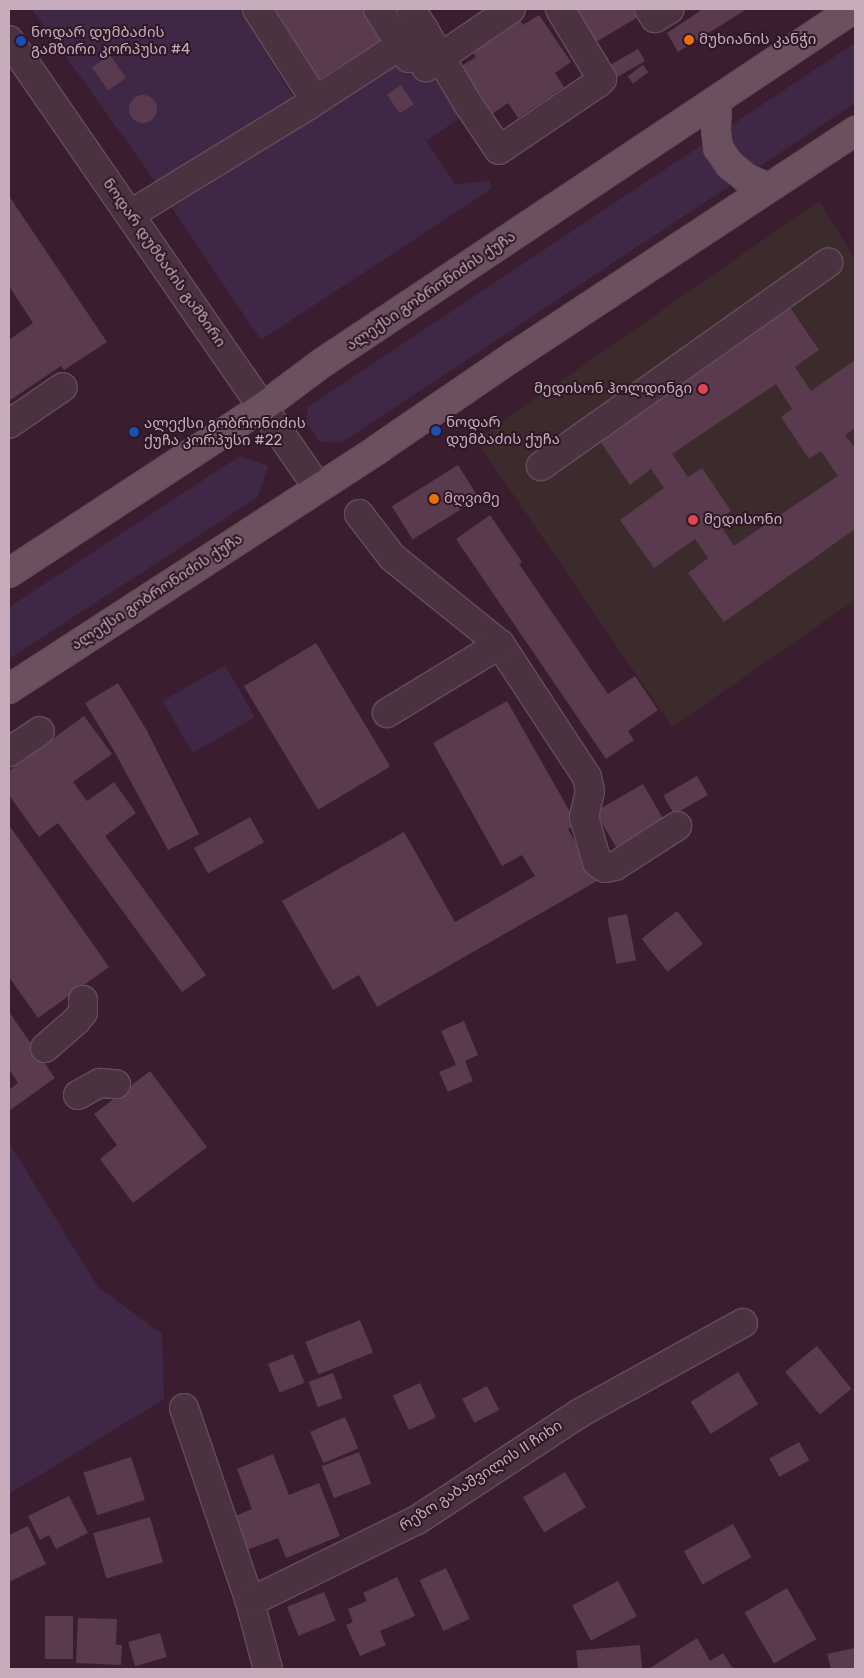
<!DOCTYPE html>
<meta charset="utf-8">
<style>
body{margin:0}
#map{position:relative;width:864px;height:1678px;overflow:hidden;background:#3a1e2f;font-family:Rubik,"Noto Sans Georgian",sans-serif}
div>[style]{position:absolute}
[style*='--x']{left:calc(var(--x)*1px);top:calc(var(--y)*1px);width:calc(var(--w)*1px);rotate:calc(var(--a)*1deg)}
.medical>*{inset:0;background:#3b2b2c}
.green>*{inset:0;background:#3e2846;transform-origin:0 0}
.building>*{inset:0;background:#5a3a4f;transform-origin:0 0}
.round{border-radius:50%}
.roads{filter:drop-shadow(1px 0 #654d5c) drop-shadow(-1px 0 #654d5c) drop-shadow(0 1px #654d5c) drop-shadow(0 -1px #654d5c)}
.minor>*{height:28px;margin:-14px;padding:0 14px;transform-origin:14px;border-radius:14px;background:#4a3241}
.major>*{height:28px;margin:-14px;padding:0 14px;transform-origin:14px;border-radius:14px;background:#6b5060}
.dots>*{width:14px;height:14px;translate:-50% -50%;box-sizing:border-box;border:2px solid #2f1826;border-radius:50%}
span{translate:-50% -50%;white-space:nowrap;text-align:center;line-height:1.15;-webkit-text-stroke:4px #2f1826;paint-order:stroke}
.poi-label{font-size:15px;color:#c7acbc}
.left{translate:0 -50%;text-align:left}
.right{translate:-100% -50%;text-align:right}
.street-label{font-size:15px;color:#c7acbc}
.frame{position:absolute;inset:0;border:10px solid #c7acbc;pointer-events:none}
</style>
<div id="map">
<div class="medical">
<i style="clip-path:polygon(819px 201px,855px 259px,855px 600px,672px 727px,476px 440px)"></i>
</div>
<div class="green">
<i style="clip-path:polygon(32px 9px,240px 9px,295px 101px,157px 184px)"></i>
<i style="clip-path:polygon(855px 43px,855px 103px,341px 443px,319px 441px,306px 423px,308px 407px)"></i>
<i style="clip-path:polygon(417px 53px,461px 117px,426px 141px,455px 184px,490px 181px,491px 189px,261px 340px,172px 208px)"></i>
<i style="clip-path:polygon(240px 456px,268px 466px,258px 497px,9px 659px,9px 607px)"></i>
<i style="left:225px;top:665px;width:60px;height:72px;rotate:60deg"></i>
<i style="clip-path:polygon(9px 1143px,98px 1287px,162px 1334px,164px 1399px,9px 1494px)"></i>
</div>
<div class="building">
<i style="clip-path:polygon(275px 9px,370px 9px,387px 37px,318px 80px)"></i>
<i style="clip-path:polygon(574px 9px,633px 9px,638px 17px,596px 42px)"></i>
<i style="clip-path:polygon(703px 9px,747px 9px,678px 52px,667px 33px)"></i>
<i style="clip-path:polygon(514px 10px,523px 25px,539px 15px,571px 62px,555px 73px,564px 87px,518px 118px,508px 103px,492px 114px,461px 66px,476px 57px,466px 42px)"></i>
<i style="left:638px;top:49px;width:14px;height:32px;rotate:60deg"></i>
<i style="left:110px;top:55px;width:28px;height:22px;rotate:55deg"></i>
<i style="left:643px;top:65px;width:9px;height:19px;rotate:54deg"></i>
<i style="left:401px;top:85px;width:23px;height:17px;rotate:56deg"></i>
<i class="round" style="left:129px;top:95px;width:28px;height:28px"></i>
<i style="clip-path:polygon(9px 196px,107px 342px,64px 370px,61px 366px,9px 401px,9px 340px,33px 323px,9px 286px)"></i>
<i style="clip-path:polygon(evenodd,789px 306px,819px 350px,795px 367px,811px 391px,855px 360px,855px 428px,845px 435px,855px 448px,855px 529px,724px 622px,688px 573px,708px 558px,695px 539px,654px 568px,620px 520px,664px 488px,651px 469px,630px 485px,599px 440px,789px 306px,776px 384px,792px 409px,781px 417px,809px 459px,821px 451px,838px 476px,734px 546px,717px 520px,731px 511px,702px 468px,688px 477px,672px 454px,776px 384px)"></i>
<i style="left:458px;top:465px;width:39px;height:78px;rotate:58deg"></i>
<i style="clip-path:polygon(490px 515px,522px 562px,519px 564px,608px 694px,635px 676px,658px 710px,628px 731px,634px 740px,606px 759px,456px 539px)"></i>
<i style="left:316px;top:643px;width:144px;height:84px;rotate:59deg"></i>
<i style="clip-path:polygon(118px 683px,146px 729px,199px 834px,168px 850px,113px 749px,85px 703px)"></i>
<i style="clip-path:polygon(507px 701px,577px 824px,568px 829px,597px 881px,377px 1007px,359px 975px,333px 990px,282px 901px,404px 832px,455px 922px,535px 876px,522px 855px,502px 866px,433px 743px)"></i>
<i style="clip-path:polygon(84px 716px,112px 754px,73px 782px,87px 801px,114px 782px,136px 813px,105px 836px,206px 975px,182px 992px,58px 823px,39px 837px,9px 795px,9px 771px)"></i>
<i style="left:697px;top:776px;width:22px;height:39px;rotate:60deg"></i>
<i style="left:643px;top:784px;width:42px;height:55px;rotate:60deg"></i>
<i style="left:250px;top:817px;width:29px;height:64px;rotate:61deg"></i>
<i style="clip-path:polygon(9px 825px,109px 967px,38px 1018px,9px 977px)"></i>
<i style="left:677px;top:911px;width:42px;height:45px;rotate:52deg"></i>
<i style="left:627px;top:914px;width:47px;height:20px;rotate:79deg"></i>
<i style="clip-path:polygon(9px 1012px,55px 1078px,9px 1111px,9px 1090px,18px 1083px,9px 1069px)"></i>
<i style="clip-path:polygon(464px 1021px,478px 1055px,465px 1061px,473px 1081px,448px 1092px,439px 1072px,456px 1065px,441px 1031px)"></i>
<i style="clip-path:polygon(150px 1071px,207px 1147px,133px 1203px,100px 1159px,117px 1145px,94px 1114px)"></i>
<i style="left:360px;top:1320px;width:35px;height:59px;rotate:68deg"></i>
<i style="left:817px;top:1346px;width:55px;height:41px;rotate:51deg"></i>
<i style="left:293px;top:1354px;width:31px;height:27px;rotate:68deg"></i>
<i style="left:738px;top:1372px;width:38px;height:56px;rotate:58deg"></i>
<i style="left:333px;top:1373px;width:27px;height:26px;rotate:70deg"></i>
<i style="left:420px;top:1383px;width:38px;height:30px;rotate:65deg"></i>
<i style="left:487px;top:1386px;width:27px;height:28px;rotate:63deg"></i>
<i style="left:345px;top:1417px;width:34px;height:38px;rotate:67deg"></i>
<i style="left:799px;top:1442px;width:21px;height:34px;rotate:61deg"></i>
<i style="left:359px;top:1452px;width:34px;height:40px;rotate:69deg"></i>
<i style="clip-path:polygon(273px 1454px,289px 1495px,319px 1483px,340px 1536px,286px 1558px,278px 1538px,239px 1553px,226px 1520px,252px 1509px,237px 1469px)"></i>
<i style="left:131px;top:1457px;width:45px;height:50px;rotate:72deg"></i>
<i style="left:565px;top:1472px;width:41px;height:49px;rotate:59deg"></i>
<i style="clip-path:polygon(69px 1496px,88px 1533px,56px 1549px,49px 1535px,40px 1540px,28px 1516px)"></i>
<i style="left:150px;top:1517px;width:47px;height:59px;rotate:74deg"></i>
<i style="left:733px;top:1524px;width:38px;height:56px;rotate:61deg"></i>
<i style="clip-path:polygon(28px 1526px,46px 1564px,9px 1582px,9px 1535px)"></i>
<i style="left:446px;top:1568px;width:56px;height:29px;rotate:65deg"></i>
<i style="clip-path:polygon(397px 1577px,415px 1616px,380px 1631px,386px 1645px,360px 1656px,346px 1625px,353px 1622px,348px 1609px,367px 1601px,363px 1593px)"></i>
<i style="left:618px;top:1581px;width:40px;height:52px;rotate:62deg"></i>
<i style="left:787px;top:1588px;width:59px;height:49px;rotate:60deg"></i>
<i style="left:324px;top:1592px;width:31px;height:40px;rotate:68deg"></i>
<i style="left:45px;top:1616px;width:28px;height:43px"></i>
<i style="clip-path:polygon(78px 1618px,117px 1619px,116px 1645px,122px 1645px,121px 1665px,76px 1663px)"></i>
<i style="left:160px;top:1633px;width:25px;height:33px;rotate:74deg"></i>
<i style="clip-path:polygon(697px 1638px,710px 1661px,723px 1653px,733px 1669px,651px 1669px,650px 1668px)"></i>
<i style="left:640px;top:1645px;width:24px;height:64px;rotate:85deg"></i>
<i style="clip-path:polygon(855px 1648px,855px 1669px,831px 1669px,827px 1654px)"></i>
</div>
<div class="roads">
<div class="minor">
<i style="--x:257;--y:9;--w:108;--a:57.5"></i>
<i style="--x:378;--y:9;--w:58;--a:57.7"></i>
<i style="--x:409;--y:58;--w:9;--a:-32"></i>
<i style="--x:417;--y:53;--w:17;--a:57"></i>
<i style="--x:426;--y:67;--w:103;--a:-34.3"></i>
<i style="--x:411;--y:9;--w:25;--a:58"></i>
<i style="--x:649;--y:9;--w:11;--a:56"></i>
<i style="--x:655;--y:18;--w:17;--a:-31"></i>
<i style="--x:9;--y:40;--w:544;--a:55.4"></i>
<i style="--x:131;--y:214;--w:206;--a:-31.5"></i>
<i style="--x:307;--y:106;--w:140;--a:-33"></i>
<i style="--x:424;--y:30;--w:86;--a:59.3"></i>
<i style="--x:468;--y:104;--w:55;--a:56"></i>
<i style="--x:499;--y:150;--w:120;--a:-34.1"></i>
<i style="--x:598;--y:83;--w:6;--a:-45"></i>
<i style="--x:602;--y:79;--w:82;--a:-121"></i>
<i style="--x:9;--y:424;--w:65;--a:-34.4"></i>
<i style="--x:541;--y:466;--w:352;--a:-35.3"></i>
<i style="--x:359;--y:514;--w:54;--a:52.5"></i>
<i style="--x:392;--y:557;--w:139;--a:38.9"></i>
<i style="--x:500;--y:644;--w:159;--a:56.8"></i>
<i style="--x:587;--y:777;--w:14;--a:78"></i>
<i style="--x:590;--y:791;--w:27;--a:103"></i>
<i style="--x:584;--y:817;--w:47;--a:73.9"></i>
<i style="--x:597;--y:862;--w:10;--a:37"></i>
<i style="--x:605;--y:868;--w:10;--a:-11"></i>
<i style="--x:615;--y:866;--w:74;--a:-32.8"></i>
<i style="--x:387;--y:713;--w:132;--a:-31.4"></i>
<i style="--x:9;--y:752;--w:37;--a:-34"></i>
<i style="--x:45;--y:1048;--w:41;--a:-41.1"></i>
<i style="--x:76;--y:1021;--w:11;--a:-52"></i>
<i style="--x:83;--y:1012;--w:12;--a:-90"></i>
<i style="--x:78;--y:1095;--w:25;--a:-29"></i>
<i style="--x:100;--y:1083;--w:16;--a:4"></i>
<i style="--x:184;--y:1408;--w:205;--a:71.2"></i>
<i style="--x:250;--y:1602;--w:69;--a:75"></i>
<i style="--x:250;--y:1602;--w:186;--a:-26.2"></i>
<i style="--x:417;--y:1520;--w:195;--a:-33.3"></i>
<i style="--x:580;--y:1413;--w:186;--a:-28.9"></i>
</div>
<div class="major">
<i style="--x:717;--y:101;--w:30;--a:92"></i>
<i style="--x:716;--y:131;--w:17;--a:83"></i>
<i style="--x:718;--y:148;--w:21;--a:55"></i>
<i style="--x:730;--y:165;--w:21;--a:39"></i>
<i style="--x:746;--y:178;--w:24;--a:24"></i>
<i style="--x:9;--y:573;--w:303;--a:-33.2"></i>
<i style="--x:263;--y:407;--w:74;--a:-36.7"></i>
<i style="--x:322;--y:363;--w:638;--a:-33.69"></i>
<i style="--x:9;--y:689;--w:440;--a:-33"></i>
<i style="--x:378;--y:449;--w:165;--a:-34.4"></i>
<i style="--x:514;--y:356;--w:409;--a:-33.4"></i>
</div>
</div>
<div class="dots">
<i style="left:689px;top:40px;background:#e8710a"></i>
<i style="left:21px;top:41px;background:#1a4fb4"></i>
<i style="left:703px;top:389px;background:#e0444e"></i>
<i style="left:436px;top:431px;background:#1a4fb4"></i>
<i style="left:134px;top:432px;background:#1a4fb4"></i>
<i style="left:434px;top:499px;background:#e8710a"></i>
<i style="left:693px;top:520px;background:#e0444e"></i>
</div>
<div class="poi-label">
<span class="left" style="left:31px;top:41px">ნოდარ დუმბაძის<br>გამზირი კორპუსი #4</span>
<span class="left" style="left:699px;top:40px">მუხიანის კანჭი</span>
<span class="right" style="left:692px;top:389px">მედისონ ჰოლდინგი</span>
<span class="left" style="left:446px;top:431px">ნოდარ<br>დუმბაძის ქუჩა</span>
<span class="left" style="left:144px;top:432px">ალექსი გობრონიძის<br>ქუჩა კორპუსი #22</span>
<span class="left" style="left:444px;top:499px">მღვიმე</span>
<span class="left" style="left:704px;top:520px">მედისონი</span>
</div>
<div class="street-label">
<span style="left:164px;top:263px;rotate:55deg">ნოდარ დუმბაძის გამზირი</span>
<span style="left:431px;top:291px;rotate:-34deg">ალექსი გობრონიძის ქუჩა</span>
<span style="left:157px;top:592px;rotate:-33deg">ალექსი გობრონიძის ქუჩა</span>
<span style="left:481px;top:1476px;rotate:-33deg">რეზო გაბაშვილის II ჩიხი</span>
</div>
<div class="frame"></div>
</div>
